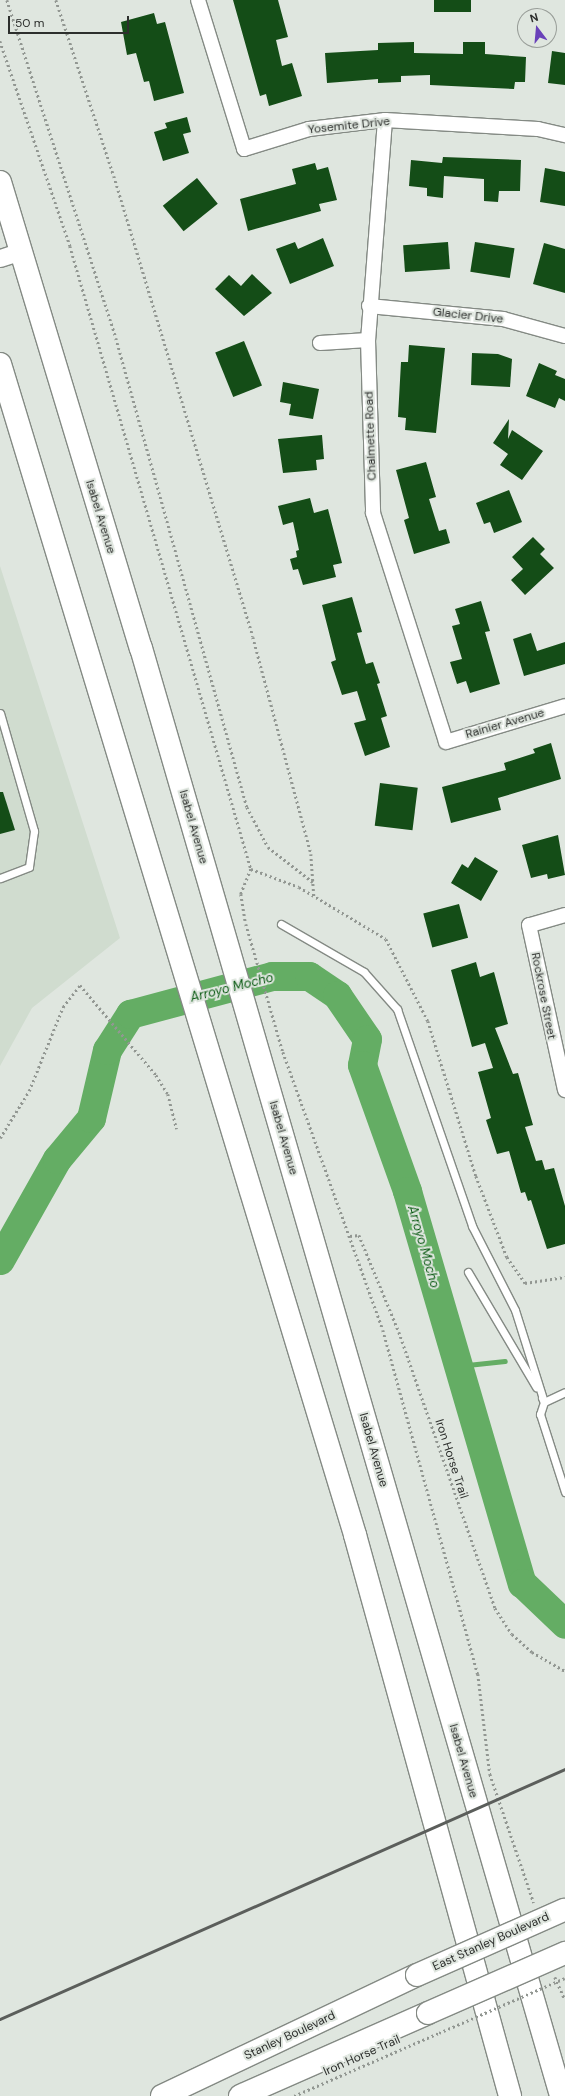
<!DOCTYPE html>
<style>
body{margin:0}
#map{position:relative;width:565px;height:2096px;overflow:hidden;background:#dfe6df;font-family:"DM Sans",sans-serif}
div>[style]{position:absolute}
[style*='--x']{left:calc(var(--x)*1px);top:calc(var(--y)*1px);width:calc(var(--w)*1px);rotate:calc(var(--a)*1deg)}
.built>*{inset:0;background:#d0dccf}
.stream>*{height:5px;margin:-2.5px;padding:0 2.5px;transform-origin:2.5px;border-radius:2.5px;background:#64ad64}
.river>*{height:29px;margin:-14.5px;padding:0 14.5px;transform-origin:14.5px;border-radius:14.5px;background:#64ad64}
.building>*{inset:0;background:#144d17;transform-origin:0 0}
.path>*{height:2.5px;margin-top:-1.25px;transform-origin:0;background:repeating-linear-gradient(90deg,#929792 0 2px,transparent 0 5px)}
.roads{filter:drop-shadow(1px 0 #848a84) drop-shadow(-1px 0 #848a84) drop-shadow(0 1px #848a84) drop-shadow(0 -1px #848a84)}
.service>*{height:7px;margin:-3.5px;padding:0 3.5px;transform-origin:3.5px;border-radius:3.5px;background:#fff}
.minor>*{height:14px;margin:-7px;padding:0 7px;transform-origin:7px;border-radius:7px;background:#fff}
.tertiary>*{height:17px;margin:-8.5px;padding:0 8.5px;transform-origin:8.5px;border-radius:8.5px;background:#fff}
.primary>*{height:22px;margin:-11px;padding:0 11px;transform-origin:11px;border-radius:11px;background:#fff}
.trunk>*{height:22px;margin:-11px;padding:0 11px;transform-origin:11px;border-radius:11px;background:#fff}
.rail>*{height:3px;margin:-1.5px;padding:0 1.5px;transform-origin:1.5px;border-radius:1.5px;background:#5b5e5b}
.path-bridge>*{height:2.5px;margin-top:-1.25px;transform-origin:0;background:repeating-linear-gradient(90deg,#929792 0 2px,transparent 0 5px)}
.bridges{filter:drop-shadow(1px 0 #848a84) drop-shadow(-1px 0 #848a84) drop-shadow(0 1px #848a84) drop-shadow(0 -1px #848a84)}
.primary-bridge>*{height:22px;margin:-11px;padding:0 11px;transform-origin:11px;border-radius:11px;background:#fff}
span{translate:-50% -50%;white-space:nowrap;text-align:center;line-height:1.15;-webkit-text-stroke:4px #dfe6df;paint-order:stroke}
.street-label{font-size:12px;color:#2d2f2d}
.water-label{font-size:13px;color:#085911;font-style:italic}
.north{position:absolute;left:517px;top:8px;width:40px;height:40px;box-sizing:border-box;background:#dfe6df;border:1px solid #989d98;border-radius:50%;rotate:344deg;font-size:11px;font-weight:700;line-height:16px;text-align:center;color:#2d2f2d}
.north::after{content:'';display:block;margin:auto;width:14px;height:18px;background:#6941b9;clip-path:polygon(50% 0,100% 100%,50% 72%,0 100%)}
.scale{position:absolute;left:8px;top:16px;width:121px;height:18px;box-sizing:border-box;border:2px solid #2d2f2d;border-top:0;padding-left:5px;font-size:12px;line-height:14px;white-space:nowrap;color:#2d2f2d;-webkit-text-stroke:3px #dfe6df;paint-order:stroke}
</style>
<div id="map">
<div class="built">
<i style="clip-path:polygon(0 566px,120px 938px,32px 1008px,0 1066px)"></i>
</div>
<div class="stream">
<i style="--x:458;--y:1366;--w:47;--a:-6.1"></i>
</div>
<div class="river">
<i style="--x:0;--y:1260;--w:116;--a:-60.6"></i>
<i style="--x:57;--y:1159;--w:53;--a:-50.3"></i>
<i style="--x:91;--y:1118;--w:70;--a:-76.8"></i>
<i style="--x:107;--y:1050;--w:43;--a:-57.4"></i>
<i style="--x:130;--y:1014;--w:147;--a:-15"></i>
<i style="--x:272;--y:976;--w:37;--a:0"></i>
<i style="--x:309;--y:976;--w:34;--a:34"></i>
<i style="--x:337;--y:995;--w:53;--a:55.7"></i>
<i style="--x:367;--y:1039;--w:26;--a:101"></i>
<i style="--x:362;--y:1065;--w:134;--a:70.3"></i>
<i style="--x:407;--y:1191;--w:409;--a:73.7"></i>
<i style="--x:522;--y:1583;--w:59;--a:43.6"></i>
</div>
<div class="building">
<i style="clip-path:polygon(233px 0,278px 0,288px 37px,276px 40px,282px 66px,292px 63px,302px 96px,269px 106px,266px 94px,260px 96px)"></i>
<i style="left:434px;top:0;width:37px;height:12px"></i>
<i style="clip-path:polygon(154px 13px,157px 24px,165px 22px,184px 93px,154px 101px,149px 81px,144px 82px,136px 53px,127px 55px,121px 22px)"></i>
<i style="clip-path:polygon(414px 42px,414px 53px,463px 54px,463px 42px,485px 42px,485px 54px,526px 57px,525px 82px,515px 82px,514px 89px,430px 85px,430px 75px,401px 76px,401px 82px,378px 83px,378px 79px,327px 83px,325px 53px,378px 50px,378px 43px)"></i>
<i style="clip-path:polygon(552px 51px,565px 53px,565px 85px,548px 83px)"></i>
<i style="clip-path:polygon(187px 117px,191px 132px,183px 134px,189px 153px,163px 161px,154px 132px,167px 128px,165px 123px)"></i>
<i style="clip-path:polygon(443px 157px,521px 160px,520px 191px,499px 191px,498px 202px,484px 201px,484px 179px,444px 176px,443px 198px,427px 196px,427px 188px,409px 186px,411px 160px,442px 163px)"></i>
<i style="clip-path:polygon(315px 163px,317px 170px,328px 167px,337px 200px,319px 204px,321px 211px,248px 231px,240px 199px,296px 184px,292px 169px)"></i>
<i style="clip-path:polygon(545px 168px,565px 172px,565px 206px,540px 202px)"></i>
<i style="left:197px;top:178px;width:33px;height:44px;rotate:51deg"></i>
<i style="clip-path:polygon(323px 238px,334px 266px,290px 284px,276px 249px,295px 242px,298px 249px)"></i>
<i style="left:448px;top:242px;width:27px;height:45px;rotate:86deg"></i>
<i style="left:475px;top:242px;width:40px;height:30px;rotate:9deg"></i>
<i style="clip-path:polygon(544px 243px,565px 249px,565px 293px,533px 284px)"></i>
<i style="clip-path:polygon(252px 274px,272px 293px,244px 316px,215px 289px,229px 275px,241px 286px)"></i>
<i style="left:244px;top:341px;width:48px;height:31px;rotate:68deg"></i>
<i style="clip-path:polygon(409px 345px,445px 348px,436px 433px,405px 430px,406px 418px,398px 417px,401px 362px,408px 362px)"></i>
<i style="clip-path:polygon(472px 353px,498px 354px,512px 359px,510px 387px,471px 385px)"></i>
<i style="clip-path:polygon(539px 363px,557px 371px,555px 375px,565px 379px,565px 401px,559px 398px,555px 408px,526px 396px)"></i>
<i style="clip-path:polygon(283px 382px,319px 389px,313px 419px,289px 415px,291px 404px,280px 402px)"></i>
<i style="clip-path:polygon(509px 419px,508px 439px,512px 430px,543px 451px,522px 480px,500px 465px,508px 454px,493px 443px)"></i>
<i style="clip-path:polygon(322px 435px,324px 459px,316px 460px,317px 470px,283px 473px,278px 439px)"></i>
<i style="clip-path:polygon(426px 462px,436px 497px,429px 499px,439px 531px,446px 529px,450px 543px,414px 554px,404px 520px,409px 518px,396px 470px)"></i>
<i style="clip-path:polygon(509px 490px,522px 522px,494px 533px,490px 522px,484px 524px,476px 503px)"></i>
<i style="clip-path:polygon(310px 498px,314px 513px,328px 509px,342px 563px,333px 565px,336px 577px,303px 585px,298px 569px,293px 570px,290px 559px,297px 557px,296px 551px,299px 550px,293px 522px,283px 525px,278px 506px)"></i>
<i style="clip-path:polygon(533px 537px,545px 549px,540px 554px,554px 568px,525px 595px,511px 580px,523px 569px,512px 557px)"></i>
<i style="clip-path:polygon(352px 597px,362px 632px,357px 633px,366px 664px,373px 662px,380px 683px,377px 684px,387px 716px,381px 718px,390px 747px,365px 756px,354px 723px,366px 720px,357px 691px,342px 695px,331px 662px,336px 660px,322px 605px)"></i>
<i style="clip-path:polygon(481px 601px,490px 631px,485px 632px,500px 684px,470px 693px,466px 681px,457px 684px,450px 662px,462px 659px,452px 626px,460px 624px,455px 609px)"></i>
<i style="clip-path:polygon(531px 633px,537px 651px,565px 642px,565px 664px,524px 676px,513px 639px)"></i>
<i style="clip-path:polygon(551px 743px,561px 779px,498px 798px,501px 810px,451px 823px,442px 787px,506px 770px,504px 763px,535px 753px,533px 749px)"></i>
<i style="left:380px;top:783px;width:38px;height:43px;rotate:7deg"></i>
<i style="clip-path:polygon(0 792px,3px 792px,15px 830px,0 834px)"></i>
<i style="clip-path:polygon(558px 835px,565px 875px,548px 879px,547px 874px,531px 878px,522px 845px)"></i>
<i style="clip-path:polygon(475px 857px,498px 871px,481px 901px,451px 883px,462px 864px,468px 868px)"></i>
<i style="left:459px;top:904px;width:35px;height:37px;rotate:75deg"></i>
<i style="clip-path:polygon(476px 962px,480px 977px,494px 972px,508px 1024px,495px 1028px,513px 1074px,518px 1073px,533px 1125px,525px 1127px,536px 1161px,542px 1160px,545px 1170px,554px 1168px,565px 1206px,565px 1244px,547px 1249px,531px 1200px,528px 1201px,525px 1192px,521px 1193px,509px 1151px,497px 1154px,486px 1120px,491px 1118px,478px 1072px,493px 1068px,485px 1043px,472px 1047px,451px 970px)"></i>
</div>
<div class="path">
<i style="--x:7;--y:0;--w:355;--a:72.1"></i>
<i style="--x:116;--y:338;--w:487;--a:74.4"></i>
<i style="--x:247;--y:807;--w:45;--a:62.3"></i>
<i style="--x:268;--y:847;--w:57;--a:37.9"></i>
<i style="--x:56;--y:0;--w:185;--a:71.8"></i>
<i style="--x:114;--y:176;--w:481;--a:73.2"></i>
<i style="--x:253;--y:637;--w:225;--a:75"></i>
<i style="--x:311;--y:854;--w:42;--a:85.9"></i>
<i style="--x:0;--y:41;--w:217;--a:71.1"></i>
<i style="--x:70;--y:246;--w:649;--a:73.8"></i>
<i style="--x:251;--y:869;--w:27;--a:112"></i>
<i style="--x:241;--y:894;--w:30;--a:81"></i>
<i style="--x:246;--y:924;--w:133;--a:73.9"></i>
<i style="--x:283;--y:1052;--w:295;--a:70.2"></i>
<i style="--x:383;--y:1330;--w:357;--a:74.6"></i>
<i style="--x:478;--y:1674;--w:101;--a:83.2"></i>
<i style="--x:490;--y:1774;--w:136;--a:71.2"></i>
<i style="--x:251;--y:869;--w:51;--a:20.6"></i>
<i style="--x:299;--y:887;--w:101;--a:30.9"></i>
<i style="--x:386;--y:939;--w:92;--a:62.9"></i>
<i style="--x:428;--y:1021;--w:162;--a:72.8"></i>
<i style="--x:476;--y:1176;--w:87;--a:69.1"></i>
<i style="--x:507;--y:1257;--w:32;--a:55"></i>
<i style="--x:525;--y:1283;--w:40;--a:-8.5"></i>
<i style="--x:0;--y:1138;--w:55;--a:-58.3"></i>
<i style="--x:29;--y:1091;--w:91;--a:-68"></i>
<i style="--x:63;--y:1007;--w:28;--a:-52"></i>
<i style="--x:80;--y:985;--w:118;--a:49.8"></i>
<i style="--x:156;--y:1075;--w:22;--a:58"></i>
<i style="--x:168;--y:1094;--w:36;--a:76"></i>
<i style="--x:350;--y:1236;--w:9;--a:-6"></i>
<i style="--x:359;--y:1235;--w:105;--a:67.6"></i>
<i style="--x:399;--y:1332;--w:292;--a:70.8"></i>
<i style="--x:495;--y:1608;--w:31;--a:57"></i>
<i style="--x:512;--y:1634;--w:27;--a:42"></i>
<i style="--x:532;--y:1652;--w:38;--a:30"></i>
<i style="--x:555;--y:1977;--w:24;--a:66"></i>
<i style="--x:294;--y:2096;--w:158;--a:-23.5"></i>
</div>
<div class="roads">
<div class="service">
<i style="--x:0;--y:713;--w:123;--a:73.9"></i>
<i style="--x:34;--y:831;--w:36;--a:98"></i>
<i style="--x:29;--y:867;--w:31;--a:159"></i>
<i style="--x:281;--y:924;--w:96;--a:30"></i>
<i style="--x:364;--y:972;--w:50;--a:48.3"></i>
<i style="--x:397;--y:1009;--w:230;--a:70.9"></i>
<i style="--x:472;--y:1226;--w:94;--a:62.9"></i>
<i style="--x:515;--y:1310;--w:96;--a:72.5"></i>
<i style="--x:544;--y:1402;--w:13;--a:108"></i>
<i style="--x:540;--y:1414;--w:82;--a:72.2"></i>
<i style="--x:468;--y:1272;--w:134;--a:59.4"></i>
<i style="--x:542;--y:1398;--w:4;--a:63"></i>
<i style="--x:544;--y:1402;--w:23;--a:-25"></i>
</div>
<div class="minor">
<i style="--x:198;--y:0;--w:156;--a:72.8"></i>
<i style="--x:244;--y:149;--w:68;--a:-17.1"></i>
<i style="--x:309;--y:129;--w:77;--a:-6.8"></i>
<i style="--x:385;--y:120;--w:153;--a:3.4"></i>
<i style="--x:538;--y:129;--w:28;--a:13"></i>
<i style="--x:385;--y:120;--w:221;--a:94.4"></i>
<i style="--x:368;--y:340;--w:173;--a:88.3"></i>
<i style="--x:373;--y:513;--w:240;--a:72.3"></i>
<i style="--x:446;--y:742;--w:124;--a:-16.8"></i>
<i style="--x:369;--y:306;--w:135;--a:5.5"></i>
<i style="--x:503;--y:319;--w:64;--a:15.3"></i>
<i style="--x:320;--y:343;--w:48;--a:-3.6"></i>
<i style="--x:565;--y:915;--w:37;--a:164"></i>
<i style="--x:529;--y:925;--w:169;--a:77.7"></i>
</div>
<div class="tertiary">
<i style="--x:0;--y:258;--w:22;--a:-18"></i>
</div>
<div class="primary">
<i style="--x:162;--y:2096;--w:282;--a:-25.4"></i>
<i style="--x:240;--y:2096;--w:206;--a:-23.8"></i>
</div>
<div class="trunk">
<i style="--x:0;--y:182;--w:487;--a:73.2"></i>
<i style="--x:141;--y:648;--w:1508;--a:73.82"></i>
<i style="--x:0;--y:364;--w:1224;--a:73.13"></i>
<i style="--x:355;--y:1535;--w:582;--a:74.55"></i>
</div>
</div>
<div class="rail">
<i style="--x:0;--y:2019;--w:618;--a:-23.87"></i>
</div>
<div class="path-bridge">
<i style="--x:439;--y:2033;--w:137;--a:-23.6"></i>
</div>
<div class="bridges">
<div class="primary-bridge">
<i style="--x:417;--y:1975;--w:161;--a:-23.9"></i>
<i style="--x:428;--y:2013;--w:150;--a:-23.7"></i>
</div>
</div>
<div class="street-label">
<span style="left:349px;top:126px;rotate:-6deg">Yosemite Drive</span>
<span style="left:468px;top:316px;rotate:6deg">Glacier Drive</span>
<span style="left:371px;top:436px;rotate:-92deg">Chalmette Road</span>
<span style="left:100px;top:517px;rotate:73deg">Isabel Avenue</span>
<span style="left:505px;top:724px;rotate:-16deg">Rainier Avenue</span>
<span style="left:193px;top:827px;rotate:74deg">Isabel Avenue</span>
<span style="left:543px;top:996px;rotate:79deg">Rockrose Street</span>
<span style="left:283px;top:1138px;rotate:74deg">Isabel Avenue</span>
<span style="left:373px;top:1450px;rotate:74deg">Isabel Avenue</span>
<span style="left:451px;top:1459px;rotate:72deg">Iron Horse Trail</span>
<span style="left:463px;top:1761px;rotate:74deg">Isabel Avenue</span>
<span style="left:491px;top:1942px;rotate:-24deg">East Stanley Boulevard</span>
<span style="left:290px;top:2036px;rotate:-25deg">Stanley Boulevard</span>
<span style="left:362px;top:2056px;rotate:-24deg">Iron Horse Trail</span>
</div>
<div class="water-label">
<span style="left:232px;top:988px;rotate:-14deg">Arroyo Mocho</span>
<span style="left:423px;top:1247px;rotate:74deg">Arroyo Mocho</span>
</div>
<div class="north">N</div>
<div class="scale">50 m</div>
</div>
